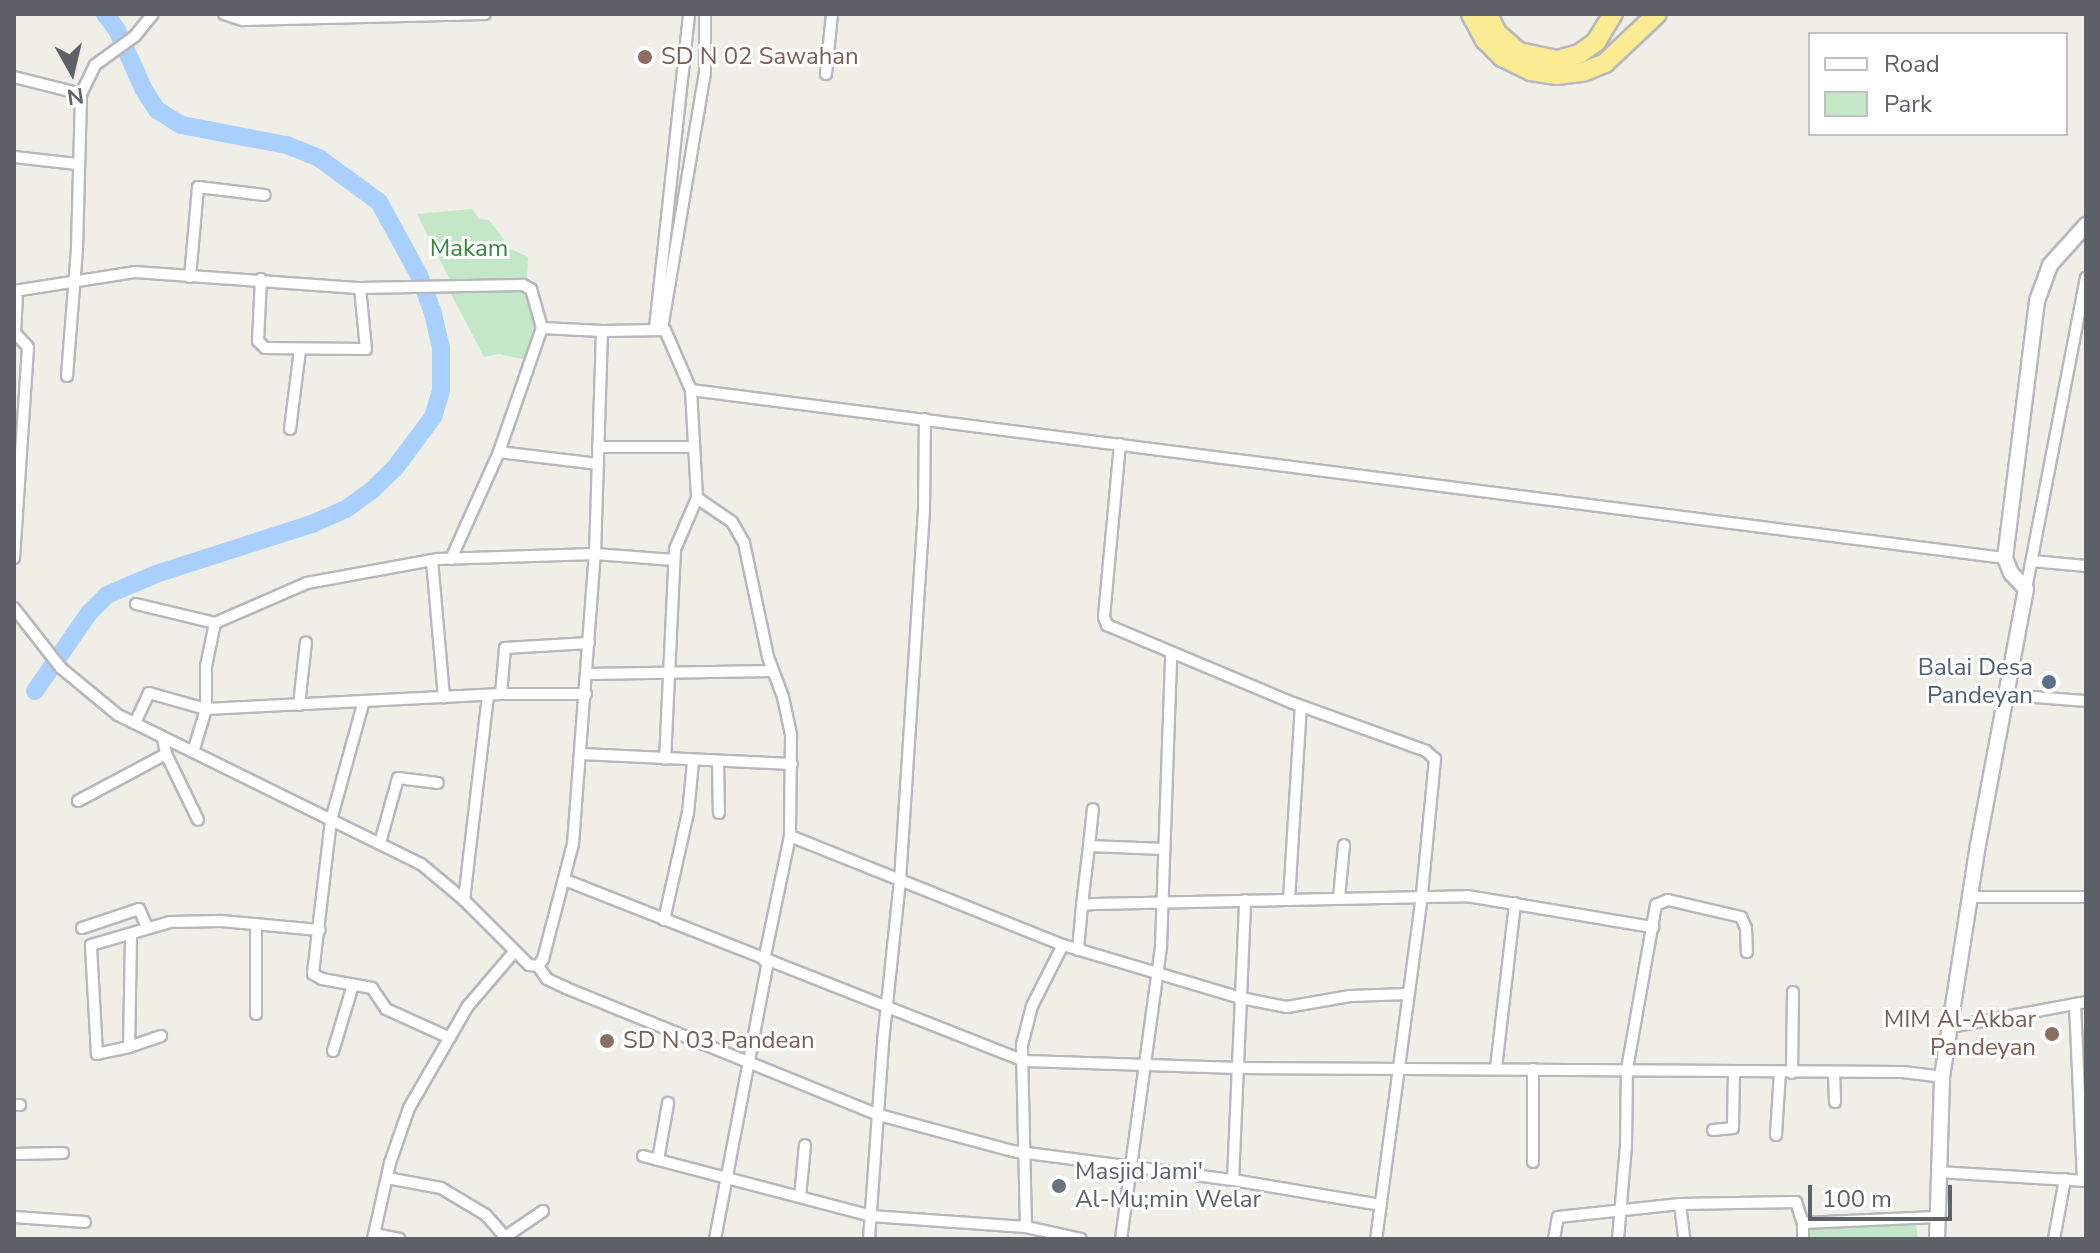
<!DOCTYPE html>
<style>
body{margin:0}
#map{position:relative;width:2100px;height:1253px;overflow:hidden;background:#f0efe7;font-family:"Nunito Sans",sans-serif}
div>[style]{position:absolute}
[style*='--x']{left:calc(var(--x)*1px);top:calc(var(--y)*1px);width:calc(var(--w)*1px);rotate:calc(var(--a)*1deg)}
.green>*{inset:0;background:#c4e7c8}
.river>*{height:18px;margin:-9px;padding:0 9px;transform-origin:9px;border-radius:9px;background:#a9d0fd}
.roads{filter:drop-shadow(2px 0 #b7b8bd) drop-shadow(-2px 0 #b7b8bd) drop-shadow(0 2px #b7b8bd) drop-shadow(0 -2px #b7b8bd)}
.street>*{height:10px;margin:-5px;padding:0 5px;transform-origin:5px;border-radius:5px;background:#fff}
.secondary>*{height:14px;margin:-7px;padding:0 7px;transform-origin:7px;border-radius:7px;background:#fff}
.highway>*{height:18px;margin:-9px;padding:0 9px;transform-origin:9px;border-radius:9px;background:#fbeb93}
.dots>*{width:22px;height:22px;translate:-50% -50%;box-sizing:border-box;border:4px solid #fff;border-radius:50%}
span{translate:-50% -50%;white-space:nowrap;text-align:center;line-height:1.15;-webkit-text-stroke:6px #fff;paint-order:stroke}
.education-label{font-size:24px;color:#785e54}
.left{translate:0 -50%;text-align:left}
.right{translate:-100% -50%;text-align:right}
.park-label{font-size:24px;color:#378542}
.service-label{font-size:24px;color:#4e5e75}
.worship-label{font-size:24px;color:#5b616d}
.frame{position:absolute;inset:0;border:16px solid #5e6167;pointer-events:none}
.legend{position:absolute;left:1808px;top:32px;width:260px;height:104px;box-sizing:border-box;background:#fff;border:2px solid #bfc0c2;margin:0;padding:10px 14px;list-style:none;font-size:24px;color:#5e6167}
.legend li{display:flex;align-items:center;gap:16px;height:40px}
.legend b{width:40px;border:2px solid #bfc0c2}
.north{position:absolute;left:32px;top:32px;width:80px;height:80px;-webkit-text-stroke:6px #fff;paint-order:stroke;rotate:172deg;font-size:22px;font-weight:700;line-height:32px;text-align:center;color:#5e6167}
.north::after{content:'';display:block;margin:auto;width:28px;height:36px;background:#5e6167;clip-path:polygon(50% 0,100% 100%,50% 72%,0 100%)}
.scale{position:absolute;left:1808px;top:1185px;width:144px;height:36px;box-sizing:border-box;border:4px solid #5e6167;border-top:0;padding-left:10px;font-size:24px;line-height:28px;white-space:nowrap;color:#5e6167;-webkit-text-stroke:6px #fff;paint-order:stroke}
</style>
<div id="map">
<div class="green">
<i style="clip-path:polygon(472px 209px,479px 219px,489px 220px,511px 249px,528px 257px,527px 278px,465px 282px,450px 280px,417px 214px)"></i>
<i style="clip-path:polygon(513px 290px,526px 293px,536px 330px,526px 360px,499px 354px,484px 357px,450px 292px)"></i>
<i style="clip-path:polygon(1916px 1224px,1918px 1239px,1809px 1239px,1808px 1229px)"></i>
</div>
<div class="river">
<i style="--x:35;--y:691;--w:95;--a:-55.3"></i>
<i style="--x:89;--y:613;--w:25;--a:-45"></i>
<i style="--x:107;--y:595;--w:53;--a:-23.2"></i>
<i style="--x:156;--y:574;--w:164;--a:-17.8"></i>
<i style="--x:312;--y:524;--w:37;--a:-24"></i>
<i style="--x:346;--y:509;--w:32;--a:-36"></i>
<i style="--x:372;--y:490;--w:32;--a:-44"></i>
<i style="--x:395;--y:468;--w:64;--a:-53.3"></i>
<i style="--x:433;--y:417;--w:28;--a:-73"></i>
<i style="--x:441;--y:390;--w:42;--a:-90"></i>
<i style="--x:441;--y:348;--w:36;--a:-103"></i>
<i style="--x:433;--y:313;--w:40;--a:-110.2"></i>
<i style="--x:419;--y:275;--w:83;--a:-118.7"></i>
<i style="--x:379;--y:202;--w:74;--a:-143.7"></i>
<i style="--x:319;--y:158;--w:35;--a:-158"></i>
<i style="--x:286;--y:145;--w:107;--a:-169.2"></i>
<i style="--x:181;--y:125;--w:28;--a:-148"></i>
<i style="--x:157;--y:110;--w:24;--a:-123"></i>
<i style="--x:144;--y:90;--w:66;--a:-114.2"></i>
<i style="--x:117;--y:30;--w:20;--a:-127"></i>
</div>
<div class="roads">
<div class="street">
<i style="--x:224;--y:14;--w:20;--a:18"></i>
<i style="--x:243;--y:20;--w:242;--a:-1.4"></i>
<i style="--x:826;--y:74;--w:60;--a:-84.3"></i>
<i style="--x:14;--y:77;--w:69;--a:14.2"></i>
<i style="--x:14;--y:157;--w:63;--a:6.3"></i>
<i style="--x:190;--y:277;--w:90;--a:-84.9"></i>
<i style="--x:198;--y:187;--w:67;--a:6.8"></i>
<i style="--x:261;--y:279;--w:62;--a:92.8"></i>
<i style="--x:258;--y:341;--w:10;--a:45"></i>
<i style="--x:265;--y:348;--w:101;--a:0.6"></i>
<i style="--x:366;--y:349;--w:61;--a:-95.6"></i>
<i style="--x:14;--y:291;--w:122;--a:-8.9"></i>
<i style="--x:135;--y:272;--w:226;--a:4.1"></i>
<i style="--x:360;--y:288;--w:163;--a:-1.1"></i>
<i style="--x:523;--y:285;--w:9;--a:27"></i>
<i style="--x:531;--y:289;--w:41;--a:74.2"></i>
<i style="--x:542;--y:328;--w:60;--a:2.9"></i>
<i style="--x:655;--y:328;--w:316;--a:-83.8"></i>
<i style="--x:662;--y:329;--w:260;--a:-80.5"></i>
<i style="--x:705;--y:73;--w:59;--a:-90"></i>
<i style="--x:67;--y:376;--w:128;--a:-85.5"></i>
<i style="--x:77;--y:248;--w:154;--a:-88.5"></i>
<i style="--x:81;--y:94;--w:32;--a:-64"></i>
<i style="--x:95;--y:65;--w:49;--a:-35.9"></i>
<i style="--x:135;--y:36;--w:28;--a:-51"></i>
<i style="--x:691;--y:390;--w:1325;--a:7.29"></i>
<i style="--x:290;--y:429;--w:80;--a:-82.8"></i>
<i style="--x:1120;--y:444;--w:174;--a:95.3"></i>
<i style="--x:1104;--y:617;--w:9;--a:69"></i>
<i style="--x:1107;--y:625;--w:202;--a:22.8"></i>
<i style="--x:1293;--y:703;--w:141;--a:19.8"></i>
<i style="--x:1426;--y:751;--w:12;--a:42"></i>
<i style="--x:1435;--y:759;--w:137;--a:95.5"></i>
<i style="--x:1422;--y:895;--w:347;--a:97.6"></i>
<i style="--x:598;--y:447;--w:95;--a:0"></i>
<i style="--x:499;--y:452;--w:100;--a:6.9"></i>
<i style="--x:697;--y:498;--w:42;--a:34.4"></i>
<i style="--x:732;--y:522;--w:24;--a:60"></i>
<i style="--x:744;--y:543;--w:116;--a:78.1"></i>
<i style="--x:768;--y:657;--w:43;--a:69.4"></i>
<i style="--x:783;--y:697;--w:40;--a:78"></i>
<i style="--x:791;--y:736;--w:100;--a:90.6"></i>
<i style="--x:790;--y:836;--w:127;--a:101.8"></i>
<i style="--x:14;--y:558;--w:211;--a:-86.2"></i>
<i style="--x:28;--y:347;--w:19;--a:-133"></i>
<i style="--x:15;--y:333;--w:35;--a:-87"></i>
<i style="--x:451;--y:559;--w:117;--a:-65.8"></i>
<i style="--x:499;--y:452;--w:131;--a:-70.9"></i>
<i style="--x:432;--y:560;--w:138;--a:85"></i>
<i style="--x:2032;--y:561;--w:54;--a:5.3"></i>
<i style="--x:2026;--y:589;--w:317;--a:-79.1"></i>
<i style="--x:136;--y:604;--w:81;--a:13.5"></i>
<i style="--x:14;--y:608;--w:76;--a:51.9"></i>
<i style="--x:61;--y:668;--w:74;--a:39.5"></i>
<i style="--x:118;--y:715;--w:338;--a:26.2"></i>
<i style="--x:421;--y:864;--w:56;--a:39.9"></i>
<i style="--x:464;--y:900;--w:92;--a:45"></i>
<i style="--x:529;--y:965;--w:9;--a:6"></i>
<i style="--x:538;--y:966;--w:16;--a:55"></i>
<i style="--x:547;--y:979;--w:21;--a:25"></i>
<i style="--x:566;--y:988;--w:338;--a:22.1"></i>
<i style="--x:879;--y:1115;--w:138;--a:15.1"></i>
<i style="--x:1012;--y:1151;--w:223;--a:7.5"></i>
<i style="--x:1233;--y:1180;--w:150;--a:9.6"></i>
<i style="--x:587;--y:674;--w:186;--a:-0.9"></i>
<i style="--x:501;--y:694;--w:46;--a:-85"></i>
<i style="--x:505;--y:648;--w:84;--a:-3.4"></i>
<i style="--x:2008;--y:695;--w:78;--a:4.4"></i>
<i style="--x:363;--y:704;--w:120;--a:105.4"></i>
<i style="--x:331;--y:820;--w:155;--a:96.7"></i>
<i style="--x:313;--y:974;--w:10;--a:29"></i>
<i style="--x:322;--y:979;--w:51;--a:10.2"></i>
<i style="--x:372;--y:988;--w:25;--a:56"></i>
<i style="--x:386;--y:1009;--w:70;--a:24.4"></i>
<i style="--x:299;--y:705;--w:63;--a:-83.7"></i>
<i style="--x:135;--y:723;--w:33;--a:-65"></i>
<i style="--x:149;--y:693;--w:59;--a:15.7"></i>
<i style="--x:206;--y:709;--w:43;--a:-90"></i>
<i style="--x:206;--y:666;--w:44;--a:-78.2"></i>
<i style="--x:215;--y:623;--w:100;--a:-23.5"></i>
<i style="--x:307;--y:583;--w:133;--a:-10.4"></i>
<i style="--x:438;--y:559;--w:157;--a:-1.8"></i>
<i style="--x:595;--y:554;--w:79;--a:4.3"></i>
<i style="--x:194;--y:749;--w:42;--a:-73.3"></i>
<i style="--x:206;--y:709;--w:295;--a:-2.9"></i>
<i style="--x:501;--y:694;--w:85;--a:0"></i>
<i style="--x:166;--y:754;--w:73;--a:64.1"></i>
<i style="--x:581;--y:754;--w:211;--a:2.7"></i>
<i style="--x:718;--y:763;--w:50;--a:88.9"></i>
<i style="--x:78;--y:801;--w:100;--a:-28.1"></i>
<i style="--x:166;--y:754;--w:16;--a:-101"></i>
<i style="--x:790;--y:836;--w:294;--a:21.8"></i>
<i style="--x:1063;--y:945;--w:186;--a:16.6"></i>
<i style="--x:1241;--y:998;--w:47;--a:11.1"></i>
<i style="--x:1287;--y:1007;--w:64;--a:-9.9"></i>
<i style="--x:1350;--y:996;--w:58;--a:-2"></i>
<i style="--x:380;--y:843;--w:67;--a:-74.5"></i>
<i style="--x:398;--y:778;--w:40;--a:7.1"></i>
<i style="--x:1089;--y:846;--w:37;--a:-84"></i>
<i style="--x:565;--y:880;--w:494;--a:21.5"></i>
<i style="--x:1025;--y:1061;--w:213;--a:1.9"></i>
<i style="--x:1238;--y:1068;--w:665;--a:0.34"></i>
<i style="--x:1903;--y:1072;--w:39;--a:7"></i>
<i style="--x:1971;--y:897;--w:115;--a:0"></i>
<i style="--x:1339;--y:898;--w:53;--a:-84.6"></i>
<i style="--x:464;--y:900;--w:206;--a:-83.3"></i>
<i style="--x:1289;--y:900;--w:194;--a:-86.5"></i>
<i style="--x:1082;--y:905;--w:59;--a:-83.2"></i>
<i style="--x:1089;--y:846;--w:75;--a:2.3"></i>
<i style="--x:664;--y:920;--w:110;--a:-77.4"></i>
<i style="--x:688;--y:813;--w:51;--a:-84.4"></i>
<i style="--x:256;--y:924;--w:90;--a:90"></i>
<i style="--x:82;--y:928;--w:60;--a:-18.4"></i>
<i style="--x:139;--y:909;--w:20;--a:66"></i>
<i style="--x:131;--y:936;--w:111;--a:91"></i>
<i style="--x:129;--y:1047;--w:33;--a:168"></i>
<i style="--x:97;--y:1054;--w:109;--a:-93.2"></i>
<i style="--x:91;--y:945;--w:82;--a:-16.2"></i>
<i style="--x:170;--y:922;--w:51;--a:-1.1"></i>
<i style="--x:221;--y:921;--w:99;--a:5.2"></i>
<i style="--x:1078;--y:950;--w:45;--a:-84.9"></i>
<i style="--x:1082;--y:905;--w:13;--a:-4"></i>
<i style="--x:1095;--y:904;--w:372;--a:-1.2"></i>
<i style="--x:1467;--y:896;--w:189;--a:9.5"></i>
<i style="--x:538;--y:966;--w:9;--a:-54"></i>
<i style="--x:543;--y:959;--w:119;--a:-75.4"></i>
<i style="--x:573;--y:844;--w:291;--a:-85.7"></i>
<i style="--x:595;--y:554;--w:223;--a:-88.2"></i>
<i style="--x:602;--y:331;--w:63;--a:-0.9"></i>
<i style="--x:665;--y:330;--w:65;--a:66.6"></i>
<i style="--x:691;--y:390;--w:108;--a:86.8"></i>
<i style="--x:697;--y:498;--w:56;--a:113.3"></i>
<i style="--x:675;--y:549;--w:210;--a:92.7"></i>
<i style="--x:2075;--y:1004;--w:177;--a:87.4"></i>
<i style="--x:1951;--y:1027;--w:137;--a:-10.5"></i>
<i style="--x:129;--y:1047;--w:34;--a:-19"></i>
<i style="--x:333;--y:1051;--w:69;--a:-73.1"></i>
<i style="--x:1496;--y:1068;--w:166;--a:-83.4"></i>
<i style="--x:1792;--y:1073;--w:81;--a:-89.3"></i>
<i style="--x:1834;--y:1073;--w:29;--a:88"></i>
<i style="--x:14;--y:1105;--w:6;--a:0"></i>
<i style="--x:1713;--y:1130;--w:20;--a:-6"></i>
<i style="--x:1733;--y:1128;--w:56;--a:-89"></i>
<i style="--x:1776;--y:1135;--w:63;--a:-86.4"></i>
<i style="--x:14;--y:1154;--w:49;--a:-1.2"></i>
<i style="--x:643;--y:1156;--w:236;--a:14.7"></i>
<i style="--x:871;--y:1216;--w:155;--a:4.1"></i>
<i style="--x:1026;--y:1227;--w:56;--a:12.3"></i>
<i style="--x:658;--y:1160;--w:58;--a:-80"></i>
<i style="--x:1533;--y:1162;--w:93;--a:-90"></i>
<i style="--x:1938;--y:1172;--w:148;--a:3.5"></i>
<i style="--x:387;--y:1178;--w:55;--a:10.5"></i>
<i style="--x:441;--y:1188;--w:52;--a:31"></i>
<i style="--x:486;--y:1215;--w:32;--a:49"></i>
<i style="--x:1233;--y:1180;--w:280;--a:-87.5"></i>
<i style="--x:800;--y:1197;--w:52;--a:-84.5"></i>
<i style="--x:1680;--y:1204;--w:35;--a:83"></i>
<i style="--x:14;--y:1217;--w:71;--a:4"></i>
<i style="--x:1026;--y:1227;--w:182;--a:-91.3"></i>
<i style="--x:1022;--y:1045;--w:40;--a:-75.6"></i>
<i style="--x:1032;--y:1006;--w:68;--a:-63.1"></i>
<i style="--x:374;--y:1234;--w:26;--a:11"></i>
<i style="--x:505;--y:1237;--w:46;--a:-34.4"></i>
<i style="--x:373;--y:1239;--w:78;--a:-77.4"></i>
<i style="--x:390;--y:1163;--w:58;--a:-70.9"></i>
<i style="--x:409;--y:1108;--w:118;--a:-60"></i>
<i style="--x:468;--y:1006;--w:71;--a:-49.6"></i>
<i style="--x:715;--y:1239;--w:283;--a:-79.2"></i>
<i style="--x:869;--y:1239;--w:197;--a:-85.9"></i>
<i style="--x:883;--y:1042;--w:162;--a:-84"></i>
<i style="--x:900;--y:881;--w:372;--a:-86.3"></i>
<i style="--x:924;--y:510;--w:91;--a:-89.4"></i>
<i style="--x:1121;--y:1239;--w:296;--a:-82.2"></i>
<i style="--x:1161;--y:946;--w:293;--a:-88"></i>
<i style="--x:1554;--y:1239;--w:22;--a:-80"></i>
<i style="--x:1558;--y:1217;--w:123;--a:-6.1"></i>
<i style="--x:1680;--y:1204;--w:116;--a:-1"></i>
<i style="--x:1796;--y:1202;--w:22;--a:72"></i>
<i style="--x:1618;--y:1239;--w:93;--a:-85.1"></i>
<i style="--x:1626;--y:1146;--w:77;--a:-89.3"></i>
<i style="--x:1627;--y:1069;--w:167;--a:-80"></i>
<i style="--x:1656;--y:905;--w:13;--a:-23"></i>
<i style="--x:1668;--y:900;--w:75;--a:13.1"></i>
<i style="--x:1741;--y:917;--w:12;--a:66"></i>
<i style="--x:1746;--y:928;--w:24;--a:88"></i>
<i style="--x:1803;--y:1239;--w:16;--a:-90"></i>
<i style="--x:1803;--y:1223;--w:133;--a:-2.6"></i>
<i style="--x:2054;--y:1239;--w:61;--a:-79.6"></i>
</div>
<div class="secondary">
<i style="--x:1937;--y:1239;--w:162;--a:-88.2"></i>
<i style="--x:1942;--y:1077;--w:235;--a:-81.2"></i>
<i style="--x:1978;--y:845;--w:260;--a:-79.4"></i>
<i style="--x:2026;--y:589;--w:22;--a:-133"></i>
<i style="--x:2011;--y:573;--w:16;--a:-112"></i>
<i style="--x:2005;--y:558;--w:259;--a:-82.9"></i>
<i style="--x:2037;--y:301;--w:38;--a:-70"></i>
<i style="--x:2050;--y:265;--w:54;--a:-48"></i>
</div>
<div class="highway">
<i style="--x:1471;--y:14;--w:30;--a:62"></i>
<i style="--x:1485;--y:40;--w:24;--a:45"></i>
<i style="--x:1502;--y:57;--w:32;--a:26"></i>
<i style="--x:1531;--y:71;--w:26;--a:9"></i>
<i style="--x:1557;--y:75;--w:26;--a:-7"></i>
<i style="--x:1583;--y:72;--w:24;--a:-22"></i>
<i style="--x:1605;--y:63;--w:71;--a:-43.3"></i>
<i style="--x:1488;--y:14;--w:21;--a:65"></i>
<i style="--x:1497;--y:33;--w:29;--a:41"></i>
<i style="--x:1519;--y:52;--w:40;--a:12"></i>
<i style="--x:1558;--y:60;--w:22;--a:-16"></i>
<i style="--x:1579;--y:54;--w:21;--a:-35"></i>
<i style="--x:1596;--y:42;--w:33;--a:-59"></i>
</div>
</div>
<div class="dots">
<i style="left:645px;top:57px;background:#8d6e63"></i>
<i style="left:2049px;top:682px;background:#5c6f8a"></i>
<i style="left:2052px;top:1034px;background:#8d6e63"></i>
<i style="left:607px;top:1041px;background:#8d6e63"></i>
<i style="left:1059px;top:1186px;background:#6b7280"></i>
</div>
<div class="education-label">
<span class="left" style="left:661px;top:57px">SD N 02 Sawahan</span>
<span class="right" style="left:2036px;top:1034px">MIM Al-Akbar<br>Pandeyan</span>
<span class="left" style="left:623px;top:1041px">SD N 03 Pandean</span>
</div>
<div class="park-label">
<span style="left:469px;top:249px">Makam</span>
</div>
<div class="service-label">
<span class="right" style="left:2033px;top:682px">Balai Desa<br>Pandeyan</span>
</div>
<div class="worship-label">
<span class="left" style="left:1075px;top:1186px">Masjid Jami'<br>Al-Mu;min Welar</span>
</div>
<div class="frame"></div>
<ul class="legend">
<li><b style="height:10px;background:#fff"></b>Road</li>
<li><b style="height:22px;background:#c4e7c8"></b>Park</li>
</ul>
<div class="north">N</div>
<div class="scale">100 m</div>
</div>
